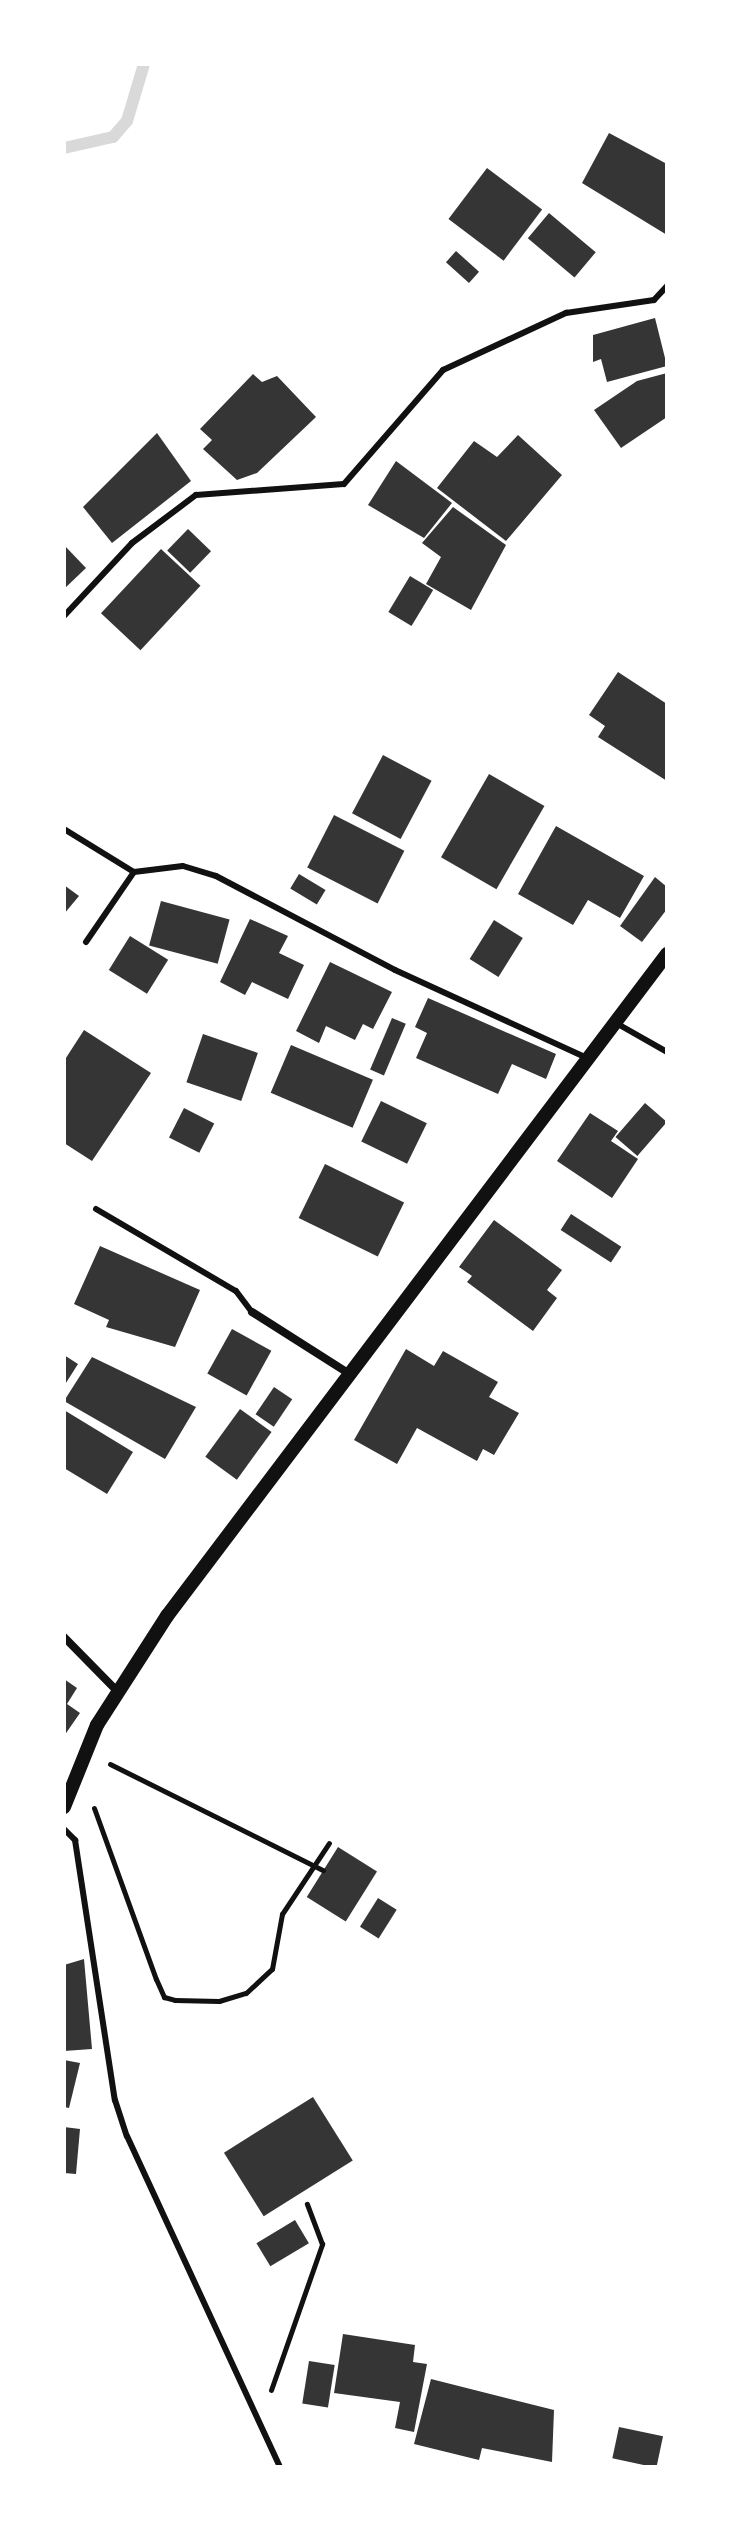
<!DOCTYPE html>
<style>
body{margin:0}
#map{position:relative;width:731px;height:2531px;overflow:hidden;background:#fff;font-family:"Fira Sans",sans-serif}
div>[style]{position:absolute}
[style*='--x']{left:calc(var(--x)*1px);top:calc(var(--y)*1px);width:calc(var(--w)*1px);rotate:calc(var(--a)*1deg)}
.stream>*{height:12px;margin:-6px;padding:0 6px;transform-origin:6px;border-radius:6px;background:#d9d9d9}
.building>*{inset:0;background:#353535;transform-origin:0 0}
.path>*{height:5px;margin:-2.5px;padding:0 2.5px;transform-origin:2.5px;border-radius:2.5px;background:#111}
.service>*{height:6px;margin:-3px;padding:0 3px;transform-origin:3px;border-radius:3px;background:#111}
.minor>*{height:8px;margin:-4px;padding:0 4px;transform-origin:4px;border-radius:4px;background:#111}
.tertiary>*{height:14px;margin:-7px;padding:0 7px;transform-origin:7px;border-radius:7px;background:#111}
span{translate:-50% -50%;white-space:nowrap;text-align:center;line-height:1.15;-webkit-text-stroke:7px #fff;paint-order:stroke}
.frame{position:absolute;inset:0;border:66px solid #fff;pointer-events:none}
</style>
<div id="map">
<div class="stream">
<i style="--x:64;--y:148;--w:50;--a:-12.7"></i>
<i style="--x:113;--y:137;--w:21;--a:-49"></i>
<i style="--x:127;--y:121;--w:59;--a:-73.4"></i>
</div>
<div class="building">
<i style="clip-path:polygon(609px 133px,667px 164px,667px 235px,582px 183px)"></i>
<i style="left:487px;top:168px;width:69px;height:64px;rotate:37deg"></i>
<i style="left:549px;top:213px;width:61px;height:33px;rotate:40deg"></i>
<i style="left:456px;top:251px;width:31px;height:15px;rotate:42deg"></i>
<i style="clip-path:polygon(655px 318px,667px 366px,607px 382px,601px 359px,593px 362px,593px 335px)"></i>
<i style="clip-path:polygon(667px 373px,667px 417px,621px 448px,594px 410px,637px 381px)"></i>
<i style="clip-path:polygon(253px 374px,262px 382px,277px 376px,316px 417px,257px 473px,237px 480px,203px 449px,212px 440px,200px 429px)"></i>
<i style="clip-path:polygon(157px 433px,191px 481px,112px 543px,83px 507px)"></i>
<i style="clip-path:polygon(518px 435px,562px 475px,506px 541px,437px 488px,474px 441px,497px 457px)"></i>
<i style="clip-path:polygon(396px 461px,452px 503px,424px 538px,368px 505px)"></i>
<i style="clip-path:polygon(453px 507px,506px 545px,471px 610px,426px 584px,441px 557px,422px 543px)"></i>
<i style="left:188px;top:529px;width:32px;height:30px;rotate:44deg"></i>
<i style="clip-path:polygon(64px 545px,86px 568px,64px 589px)"></i>
<i style="left:161px;top:549px;width:54px;height:88px;rotate:43deg"></i>
<i style="left:410px;top:576px;width:27px;height:42px;rotate:31deg"></i>
<i style="clip-path:polygon(618px 672px,667px 704px,667px 781px,598px 737px,605px 726px,589px 715px)"></i>
<i style="left:383px;top:755px;width:55px;height:66px;rotate:28deg"></i>
<i style="left:489px;top:774px;width:64px;height:96px;rotate:30deg"></i>
<i style="left:334px;top:815px;width:79px;height:59px;rotate:27deg"></i>
<i style="clip-path:polygon(556px 826px,644px 876px,620px 918px,588px 900px,573px 925px,518px 894px)"></i>
<i style="left:299px;top:874px;width:31px;height:17px;rotate:31deg"></i>
<i style="clip-path:polygon(655px 877px,667px 887px,667px 909px,642px 942px,620px 926px)"></i>
<i style="clip-path:polygon(64px 885px,79px 896px,64px 914px)"></i>
<i style="left:161px;top:901px;width:71px;height:46px;rotate:15deg"></i>
<i style="clip-path:polygon(250px 919px,288px 936px,279px 953px,304px 965px,288px 999px,252px 982px,245px 995px,220px 982px)"></i>
<i style="left:494px;top:920px;width:34px;height:46px;rotate:32deg"></i>
<i style="left:130px;top:936px;width:45px;height:40px;rotate:32deg"></i>
<i style="clip-path:polygon(330px 962px,392px 992px,373px 1029px,363px 1024px,355px 1040px,326px 1026px,319px 1043px,296px 1031px)"></i>
<i style="clip-path:polygon(428px 998px,556px 1054px,546px 1079px,512px 1064px,498px 1094px,416px 1058px,427px 1033px,415px 1027px)"></i>
<i style="left:392px;top:1018px;width:15px;height:56px;rotate:23deg"></i>
<i style="clip-path:polygon(84px 1030px,151px 1073px,92px 1161px,64px 1143px,64px 1061px)"></i>
<i style="left:203px;top:1034px;width:58px;height:51px;rotate:19deg"></i>
<i style="left:291px;top:1045px;width:89px;height:52px;rotate:23deg"></i>
<i style="left:381px;top:1101px;width:51px;height:45px;rotate:26deg"></i>
<i style="left:645px;top:1103px;width:29px;height:45px;rotate:41deg"></i>
<i style="left:184px;top:1108px;width:34px;height:33px;rotate:27deg"></i>
<i style="clip-path:polygon(590px 1113px,618px 1131px,611px 1141px,638px 1159px,612px 1198px,557px 1161px)"></i>
<i style="left:325px;top:1164px;width:88px;height:60px;rotate:26deg"></i>
<i style="left:571px;top:1214px;width:60px;height:19px;rotate:33deg"></i>
<i style="clip-path:polygon(494px 1220px,562px 1270px,547px 1290px,557px 1298px,533px 1331px,467px 1282px,472px 1276px,459px 1267px)"></i>
<i style="clip-path:polygon(100px 1246px,200px 1290px,175px 1347px,106px 1327px,109px 1320px,74px 1304px)"></i>
<i style="left:232px;top:1329px;width:45px;height:51px;rotate:29deg"></i>
<i style="clip-path:polygon(406px 1349px,434px 1366px,443px 1351px,498px 1382px,489px 1397px,519px 1413px,494px 1455px,483px 1449px,477px 1461px,417px 1428px,397px 1464px,354px 1440px)"></i>
<i style="clip-path:polygon(64px 1355px,78px 1364px,64px 1386px)"></i>
<i style="clip-path:polygon(92px 1357px,196px 1407px,165px 1459px,64px 1401px)"></i>
<i style="left:274px;top:1387px;width:22px;height:33px;rotate:34deg"></i>
<i style="left:240px;top:1409px;width:39px;height:59px;rotate:36deg"></i>
<i style="clip-path:polygon(64px 1410px,133px 1452px,107px 1494px,64px 1468px)"></i>
<i style="clip-path:polygon(64px 1679px,77px 1688px,67px 1704px,80px 1713px,64px 1736px)"></i>
<i style="left:338px;top:1847px;width:46px;height:59px;rotate:32deg"></i>
<i style="left:378px;top:1898px;width:22px;height:34px;rotate:32deg"></i>
<i style="clip-path:polygon(84px 1959px,92px 2049px,64px 2051px,64px 1965px)"></i>
<i style="clip-path:polygon(64px 2060px,80px 2063px,69px 2108px,64px 2107px)"></i>
<i style="left:313px;top:2097px;width:75px;height:105px;rotate:58deg"></i>
<i style="clip-path:polygon(64px 2127px,80px 2129px,76px 2174px,64px 2173px)"></i>
<i style="left:295px;top:2220px;width:27px;height:45px;rotate:59deg"></i>
<i style="clip-path:polygon(343px 2334px,415px 2345px,413px 2362px,427px 2364px,414px 2432px,395px 2428px,400px 2402px,334px 2393px)"></i>
<i style="left:309px;top:2361px;width:26px;height:43px;rotate:9deg"></i>
<i style="clip-path:polygon(431px 2379px,554px 2410px,552px 2462px,482px 2448px,479px 2460px,414px 2444px)"></i>
<i style="left:619px;top:2427px;width:45px;height:32px;rotate:12deg"></i>
</div>
<div class="path">
<i style="--x:110;--y:1764;--w:238;--a:26.5"></i>
<i style="--x:94;--y:1808;--w:182;--a:70.1"></i>
<i style="--x:156;--y:1979;--w:20;--a:66"></i>
<i style="--x:164;--y:1997;--w:11;--a:15"></i>
<i style="--x:175;--y:2000;--w:44;--a:1.3"></i>
<i style="--x:219;--y:2001;--w:28;--a:-17"></i>
<i style="--x:246;--y:1993;--w:35;--a:-43"></i>
<i style="--x:272;--y:1969;--w:56;--a:-79.7"></i>
<i style="--x:282;--y:1914;--w:85;--a:-56.5"></i>
<i style="--x:271;--y:2390;--w:155;--a:-70.7"></i>
<i style="--x:322;--y:2244;--w:43;--a:-110.6"></i>
</div>
<div class="service">
<i style="--x:64;--y:616;--w:100;--a:-47"></i>
<i style="--x:132;--y:543;--w:80;--a:-36.9"></i>
<i style="--x:196;--y:495;--w:148;--a:-4.3"></i>
<i style="--x:344;--y:484;--w:151;--a:-49"></i>
<i style="--x:443;--y:370;--w:136;--a:-24.9"></i>
<i style="--x:566;--y:313;--w:89;--a:-8.4"></i>
<i style="--x:654;--y:300;--w:19;--a:-47"></i>
<i style="--x:64;--y:829;--w:82;--a:31.6"></i>
<i style="--x:134;--y:872;--w:49;--a:-7"></i>
<i style="--x:183;--y:866;--w:34;--a:17"></i>
<i style="--x:216;--y:876;--w:202;--a:27.7"></i>
<i style="--x:395;--y:970;--w:213;--a:24.6"></i>
<i style="--x:86;--y:942;--w:85;--a:-55.6"></i>
<i style="--x:616;--y:1023;--w:59;--a:29.6"></i>
<i style="--x:96;--y:1209;--w:162;--a:30.4"></i>
<i style="--x:236;--y:1291;--w:26;--a:53"></i>
<i style="--x:64;--y:1829;--w:16;--a:45"></i>
<i style="--x:75;--y:1840;--w:263;--a:81.3"></i>
<i style="--x:115;--y:2100;--w:38;--a:72"></i>
<i style="--x:127;--y:2136;--w:365;--a:65.2"></i>
</div>
<div class="minor">
<i style="--x:252;--y:1312;--w:114;--a:32.4"></i>
<i style="--x:64;--y:1637;--w:76;--a:45.5"></i>
</div>
<div class="tertiary">
<i style="--x:64;--y:1807;--w:88;--a:-68.1"></i>
<i style="--x:97;--y:1725;--w:130;--a:-57.3"></i>
<i style="--x:167;--y:1616;--w:830;--a:-52.94"></i>
</div>
<div class="frame"></div>
</div>
